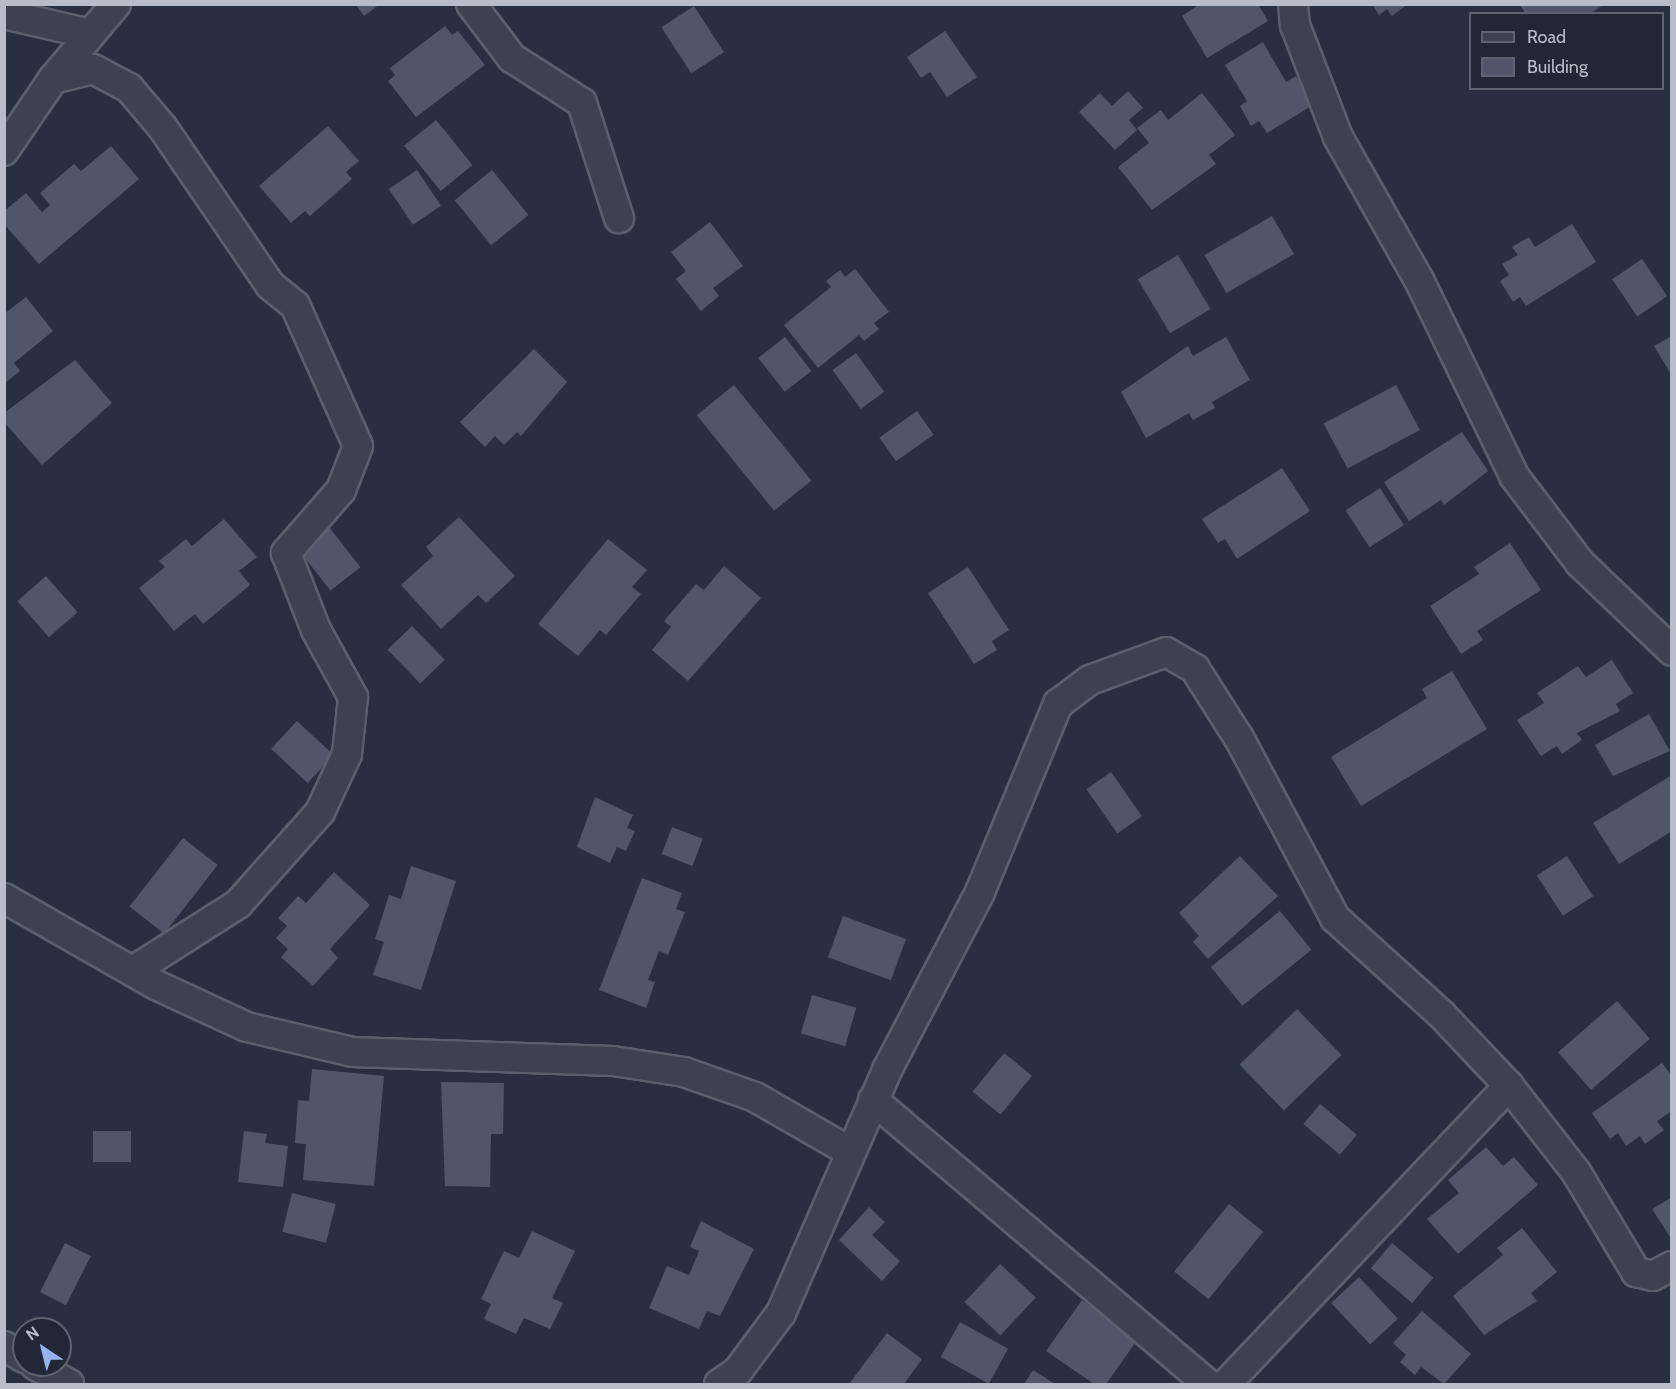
<!DOCTYPE html>
<style>
body{margin:0}
#map{position:relative;width:1676px;height:1389px;overflow:hidden;background:#28303f;font-family:Cabin,sans-serif}
div>[style]{position:absolute}
[style*='--x']{left:calc(var(--x)*1px);top:calc(var(--y)*1px);width:calc(var(--w)*1px);rotate:calc(var(--a)*1deg)}
.building>*{inset:0;background:#4f5667;transform-origin:0 0}
.roads{filter:drop-shadow(2px 0 #5a606c) drop-shadow(-2px 0 #5a606c) drop-shadow(0 2px #5a606c) drop-shadow(0 -2px #5a606c)}
.street>*{height:28px;margin:-14px;padding:0 14px;transform-origin:14px;border-radius:14px;background:#3c424f}
span{translate:-50% -50%;white-space:nowrap;text-align:center;line-height:1.15;-webkit-text-stroke:4.5px #212734;paint-order:stroke}
.frame{position:absolute;inset:0;border:6px solid #b9bdc9;pointer-events:none}
.legend{position:absolute;left:1469px;top:12px;width:195px;height:78px;box-sizing:border-box;background:#212734;border:2px solid #5e6370;margin:0;padding:8px 10px;list-style:none;font-size:18px;color:#b9bdc9}
.legend li{display:flex;align-items:center;gap:12px;height:30px}
.legend b{width:30px;border:2px solid #5e6370}
.north{position:absolute;left:12px;top:1317px;width:60px;height:60px;box-sizing:border-box;background:#212734;border:2px solid #5e6370;border-radius:50%;rotate:325deg;font-size:16px;font-weight:700;line-height:24px;text-align:center;color:#b9bdc9}
.north::after{content:'';display:block;margin:auto;width:21px;height:27px;background:#98b2ef;clip-path:polygon(50% 0,100% 100%,50% 72%,0 100%)}
</style>
<div id="map">
<div class="building">
<i style="clip-path:polygon(355px 4px,380px 4px,364px 16px)"></i>
<i style="clip-path:polygon(1200px 4px,1258px 4px,1268px 21px,1207px 58px,1182px 16px)"></i>
<i style="clip-path:polygon(1372px 4px,1408px 4px,1392px 16px,1387px 9px,1379px 15px)"></i>
<i style="clip-path:polygon(1520px 5px,1603px 5px,1590px 14px,1526px 14px)"></i>
<i style="left:694px;top:6px;width:55px;height:39px;rotate:57deg"></i>
<i style="clip-path:polygon(445px 26px,452px 35px,458px 31px,485px 65px,416px 117px,388px 81px,395px 75px,390px 68px)"></i>
<i style="clip-path:polygon(945px 31px,977px 77px,947px 97px,930px 72px,921px 78px,907px 57px)"></i>
<i style="clip-path:polygon(1263px 42px,1286px 82px,1296px 76px,1313px 105px,1267px 133px,1259px 121px,1251px 126px,1240px 106px,1247px 101px,1225px 65px)"></i>
<i style="clip-path:polygon(1128px 91px,1143px 108px,1129px 120px,1137px 130px,1115px 150px,1079px 112px,1100px 93px,1112px 106px)"></i>
<i style="clip-path:polygon(1202px 93px,1235px 135px,1209px 155px,1216px 164px,1152px 210px,1118px 167px,1149px 143px,1137px 128px,1161px 110px,1168px 120px)"></i>
<i style="left:436px;top:120px;width:58px;height:41px;rotate:51deg"></i>
<i style="clip-path:polygon(328px 126px,359px 161px,346px 172px,352px 179px,310px 216px,305px 211px,291px 223px,259px 186px)"></i>
<i style="clip-path:polygon(111px 146px,139px 179px,39px 264px,4px 224px,4px 211px,26px 193px,42px 212px,50px 205px,40px 193px,74px 164px,81px 171px)"></i>
<i style="left:417px;top:170px;width:43px;height:34px;rotate:56deg"></i>
<i style="left:492px;top:170px;width:58px;height:48px;rotate:51deg"></i>
<i style="left:1272px;top:216px;width:44px;height:78px;rotate:60deg"></i>
<i style="clip-path:polygon(710px 222px,743px 266px,713px 288px,719px 296px,701px 311px,676px 279px,686px 271px,671px 252px)"></i>
<i style="clip-path:polygon(1572px 224px,1596px 262px,1526px 306px,1520px 297px,1513px 302px,1500px 281px,1509px 275px,1502px 264px,1518px 255px,1512px 247px,1529px 237px,1535px 247px)"></i>
<i style="left:1178px;top:255px;width:63px;height:47px;rotate:59deg"></i>
<i style="left:1642px;top:259px;width:45px;height:36px;rotate:56deg"></i>
<i style="clip-path:polygon(855px 269px,889px 312px,874px 323px,879px 329px,864px 341px,859px 335px,818px 368px,784px 325px,831px 287px,826px 281px,840px 270px,845px 277px)"></i>
<i style="clip-path:polygon(26px 297px,53px 331px,14px 363px,20px 371px,4px 384px,4px 314px)"></i>
<i style="clip-path:polygon(1672px 336px,1672px 376px,1654px 346px)"></i>
<i style="left:785px;top:337px;width:43px;height:34px;rotate:52deg"></i>
<i style="clip-path:polygon(1226px 337px,1250px 380px,1212px 402px,1215px 408px,1193px 420px,1189px 413px,1146px 438px,1121px 392px,1188px 346px,1193px 356px)"></i>
<i style="clip-path:polygon(534px 349px,567px 382px,521px 436px,517px 432px,504px 445px,495px 436px,485px 447px,460px 422px)"></i>
<i style="left:856px;top:353px;width:48px;height:29px;rotate:54deg"></i>
<i style="clip-path:polygon(75px 360px,112px 403px,42px 465px,4px 422px,4px 413px)"></i>
<i style="left:734px;top:385px;width:123px;height:48px;rotate:51deg"></i>
<i style="left:1396px;top:385px;width:51px;height:82px;rotate:62deg"></i>
<i style="left:917px;top:411px;width:29px;height:46px;rotate:55deg"></i>
<i style="clip-path:polygon(1462px 432px,1488px 471px,1444px 505px,1441px 500px,1409px 521px,1384px 482px)"></i>
<i style="clip-path:polygon(1282px 468px,1310px 511px,1237px 559px,1225px 539px,1218px 543px,1202px 519px)"></i>
<i style="left:1380px;top:488px;width:44px;height:41px;rotate:57deg"></i>
<i style="clip-path:polygon(459px 517px,515px 576px,486px 603px,478px 595px,441px 629px,401px 585px,433px 556px,426px 547px)"></i>
<i style="clip-path:polygon(224px 519px,257px 557px,239px 571px,250px 585px,203px 624px,195px 614px,174px 631px,139px 588px,165px 567px,159px 561px,186px 539px,192px 546px)"></i>
<i style="left:329px;top:527px;width:51px;height:38px;rotate:52deg"></i>
<i style="clip-path:polygon(608px 539px,647px 570px,632px 587px,641px 594px,606px 635px,600px 630px,578px 656px,538px 624px)"></i>
<i style="clip-path:polygon(1510px 543px,1541px 590px,1477px 631px,1483px 640px,1461px 654px,1430px 606px,1479px 574px,1474px 567px)"></i>
<i style="clip-path:polygon(724px 566px,761px 598px,688px 681px,652px 650px,671px 627px,664px 621px,696px 584px,704px 590px)"></i>
<i style="clip-path:polygon(968px 567px,1009px 630px,992px 641px,997px 650px,974px 664px,928px 593px)"></i>
<i style="left:46px;top:576px;width:48px;height:38px;rotate:49deg"></i>
<i style="left:412px;top:626px;width:47px;height:34px;rotate:46deg"></i>
<i style="clip-path:polygon(1612px 660px,1633px 693px,1616px 704px,1620px 711px,1577px 733px,1582px 740px,1562px 754px,1557px 746px,1541px 756px,1517px 720px,1544px 703px,1537px 693px,1578px 666px,1586px 677px)"></i>
<i style="clip-path:polygon(1452px 671px,1487px 729px,1361px 806px,1331px 757px,1427px 698px,1422px 689px)"></i>
<i style="clip-path:polygon(1649px 714px,1670px 751px,1613px 776px,1595px 745px)"></i>
<i style="left:297px;top:721px;width:50px;height:38px;rotate:43deg"></i>
<i style="left:1111px;top:772px;width:54px;height:30px;rotate:55deg"></i>
<i style="clip-path:polygon(1672px 775px,1672px 831px,1619px 864px,1593px 823px)"></i>
<i style="clip-path:polygon(595px 797px,633px 815px,627px 828px,635px 831px,626px 851px,617px 847px,610px 863px,577px 847px)"></i>
<i style="left:672px;top:827px;width:33px;height:29px;rotate:21deg"></i>
<i style="left:183px;top:838px;width:44px;height:87px;rotate:38deg"></i>
<i style="clip-path:polygon(1240px 856px,1278px 896px,1208px 959px,1193px 942px,1199px 936px,1179px 913px)"></i>
<i style="left:1567px;top:856px;width:48px;height:36px;rotate:57deg"></i>
<i style="clip-path:polygon(411px 866px,456px 881px,421px 990px,373px 975px,384px 942px,375px 939px,389px 895px,401px 899px)"></i>
<i style="clip-path:polygon(334px 872px,370px 905px,330px 949px,338px 958px,313px 986px,281px 957px,288px 949px,276px 938px,287px 926px,278px 918px,298px 896px,306px 903px)"></i>
<i style="clip-path:polygon(642px 878px,682px 893px,676px 909px,685px 912px,668px 955px,659px 951px,648px 980px,655px 982px,646px 1008px,599px 990px)"></i>
<i style="left:1280px;top:911px;width:50px;height:89px;rotate:51deg"></i>
<i style="left:843px;top:916px;width:67px;height:44px;rotate:20deg"></i>
<i style="left:812px;top:995px;width:46px;height:40px;rotate:16deg"></i>
<i style="left:1617px;top:1001px;width:50px;height:78px;rotate:49deg"></i>
<i style="left:1297px;top:1009px;width:64px;height:80px;rotate:46deg"></i>
<i style="left:1004px;top:1053px;width:36px;height:50px;rotate:39deg"></i>
<i style="clip-path:polygon(1662px 1063px,1672px 1076px,1672px 1111px,1657px 1121px,1664px 1130px,1645px 1144px,1640px 1136px,1626px 1146px,1618px 1133px,1610px 1139px,1592px 1113px)"></i>
<i style="clip-path:polygon(312px 1069px,384px 1076px,374px 1186px,303px 1180px,306px 1144px,295px 1143px,298px 1100px,309px 1101px)"></i>
<i style="clip-path:polygon(441px 1082px,504px 1083px,503px 1134px,491px 1134px,490px 1187px,445px 1186px)"></i>
<i style="left:1320px;top:1104px;width:48px;height:26px;rotate:40deg"></i>
<i style="left:93px;top:1131px;width:38px;height:31px"></i>
<i style="clip-path:polygon(244px 1131px,267px 1134px,265px 1143px,288px 1146px,283px 1187px,238px 1182px)"></i>
<i style="clip-path:polygon(1486px 1147px,1503px 1166px,1514px 1157px,1538px 1185px,1458px 1254px,1427px 1219px,1459px 1193px,1448px 1180px)"></i>
<i style="left:292px;top:1193px;width:45px;height:40px;rotate:14deg"></i>
<i style="clip-path:polygon(1672px 1197px,1672px 1240px,1652px 1209px)"></i>
<i style="left:1229px;top:1204px;width:44px;height:87px;rotate:39deg"></i>
<i style="clip-path:polygon(869px 1207px,885px 1222px,872px 1235px,900px 1261px,882px 1281px,839px 1240px)"></i>
<i style="clip-path:polygon(701px 1221px,754px 1249px,720px 1316px,707px 1311px,699px 1329px,649px 1308px,667px 1266px,689px 1275px,699px 1251px,690px 1247px)"></i>
<i style="clip-path:polygon(1522px 1228px,1557px 1272px,1531px 1293px,1537px 1301px,1484px 1335px,1453px 1296px,1503px 1255px,1497px 1248px)"></i>
<i style="clip-path:polygon(532px 1231px,575px 1251px,552px 1298px,563px 1303px,550px 1329px,524px 1318px,516px 1334px,484px 1319px,491px 1304px,481px 1299px,504px 1251px,519px 1258px)"></i>
<i style="left:65px;top:1243px;width:29px;height:55px;rotate:27deg"></i>
<i style="left:1392px;top:1243px;width:54px;height:33px;rotate:40deg"></i>
<i style="left:1000px;top:1264px;width:49px;height:52px;rotate:43deg"></i>
<i style="left:1359px;top:1277px;width:57px;height:38px;rotate:47deg"></i>
<i style="clip-path:polygon(1082px 1300px,1138px 1339px,1106px 1384px,1094px 1384px,1046px 1351px)"></i>
<i style="clip-path:polygon(1422px 1311px,1471px 1354px,1444px 1384px,1421px 1367px,1415px 1375px,1400px 1362px,1406px 1355px,1393px 1343px)"></i>
<i style="left:960px;top:1322px;width:55px;height:40px;rotate:29deg"></i>
<i style="clip-path:polygon(887px 1333px,922px 1359px,904px 1384px,849px 1384px)"></i>
<i style="clip-path:polygon(1033px 1370px,1055px 1384px,1024px 1384px)"></i>
</div>
<div class="roads">
<div class="street">
<i style="--x:471;--y:4;--w:68;--a:52.8"></i>
<i style="--x:512;--y:58;--w:83;--a:32.7"></i>
<i style="--x:582;--y:103;--w:121;--a:72.2"></i>
<i style="--x:1293;--y:4;--w:21;--a:85"></i>
<i style="--x:1295;--y:25;--w:120;--a:69"></i>
<i style="--x:1338;--y:137;--w:164;--a:60.5"></i>
<i style="--x:1419;--y:280;--w:218;--a:64.1"></i>
<i style="--x:1514;--y:476;--w:109;--a:52.8"></i>
<i style="--x:1580;--y:563;--w:127;--a:43.7"></i>
<i style="--x:4;--y:14;--w:88;--a:13.1"></i>
<i style="--x:53;--y:79;--w:41;--a:-14"></i>
<i style="--x:93;--y:69;--w:41;--a:27.8"></i>
<i style="--x:129;--y:88;--w:52;--a:49.6"></i>
<i style="--x:163;--y:128;--w:190;--a:55.7"></i>
<i style="--x:270;--y:285;--w:32;--a:39"></i>
<i style="--x:295;--y:305;--w:154;--a:65.9"></i>
<i style="--x:358;--y:446;--w:47;--a:111.1"></i>
<i style="--x:341;--y:490;--w:84;--a:131.1"></i>
<i style="--x:286;--y:553;--w:83;--a:68.7"></i>
<i style="--x:316;--y:630;--w:77;--a:61.1"></i>
<i style="--x:353;--y:697;--w:57;--a:96"></i>
<i style="--x:347;--y:754;--w:64;--a:115"></i>
<i style="--x:320;--y:812;--w:123;--a:131.7"></i>
<i style="--x:238;--y:904;--w:125;--a:147.5"></i>
<i style="--x:4;--y:151;--w:87;--a:-55.8"></i>
<i style="--x:53;--y:79;--w:98;--a:-50"></i>
<i style="--x:4;--y:898;--w:175;--a:29.8"></i>
<i style="--x:156;--y:985;--w:100;--a:24.8"></i>
<i style="--x:247;--y:1027;--w:109;--a:13.3"></i>
<i style="--x:353;--y:1052;--w:260;--a:2"></i>
<i style="--x:613;--y:1061;--w:72;--a:8.8"></i>
<i style="--x:684;--y:1072;--w:75;--a:19.4"></i>
<i style="--x:755;--y:1097;--w:108;--a:29.9"></i>
<i style="--x:873;--y:1100;--w:439;--a:40.3"></i>
<i style="--x:4;--y:1346;--w:23;--a:31"></i>
<i style="--x:35;--y:1365;--w:39;--a:29"></i>
<i style="--x:719;--y:1384;--w:22;--a:-34"></i>
<i style="--x:737;--y:1372;--w:74;--a:-53.3"></i>
<i style="--x:781;--y:1313;--w:265;--a:-66.4"></i>
<i style="--x:887;--y:1070;--w:201;--a:-62.4"></i>
<i style="--x:980;--y:892;--w:204;--a:-67.5"></i>
<i style="--x:1058;--y:704;--w:40;--a:-37"></i>
<i style="--x:1090;--y:680;--w:81;--a:-20.2"></i>
<i style="--x:1166;--y:652;--w:34;--a:30"></i>
<i style="--x:1195;--y:669;--w:82;--a:57.5"></i>
<i style="--x:1239;--y:738;--w:204;--a:61.9"></i>
<i style="--x:1335;--y:918;--w:143;--a:42.2"></i>
<i style="--x:1441;--y:1014;--w:99;--a:46.6"></i>
<i style="--x:1509;--y:1086;--w:109;--a:52.1"></i>
<i style="--x:1576;--y:1172;--w:117;--a:59"></i>
<i style="--x:1636;--y:1272;--w:17;--a:13"></i>
<i style="--x:1653;--y:1276;--w:21;--a:-28"></i>
<i style="--x:1226;--y:1384;--w:411;--a:-46.5"></i>
</div>
</div>
<div class="frame"></div>
<ul class="legend">
<li><b style="height:8px;background:#3c424f"></b>Road</li>
<li><b style="height:16px;background:#4f5667"></b>Building</li>
</ul>
<div class="north">N</div>
</div>
